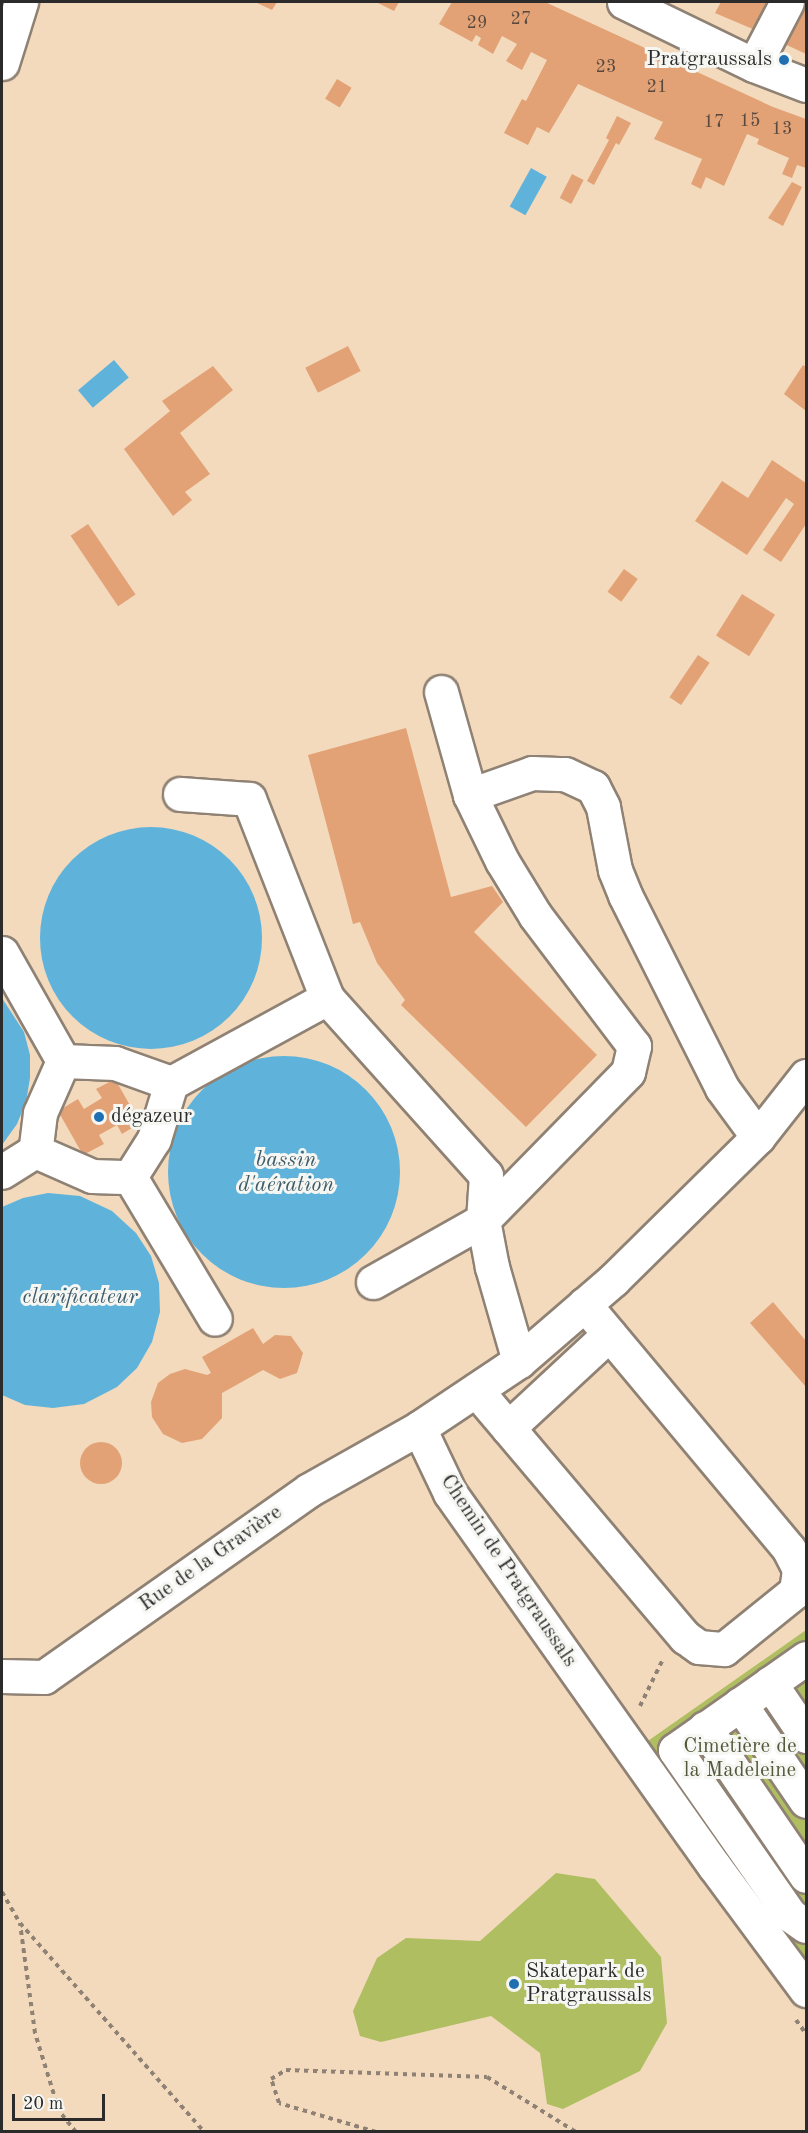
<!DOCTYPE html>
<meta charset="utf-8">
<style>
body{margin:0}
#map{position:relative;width:808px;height:2133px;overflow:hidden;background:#f3dabd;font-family:"Old Standard TT",serif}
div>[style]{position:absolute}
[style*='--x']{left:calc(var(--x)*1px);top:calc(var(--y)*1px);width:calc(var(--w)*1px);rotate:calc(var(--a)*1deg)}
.green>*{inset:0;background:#afbe61}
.water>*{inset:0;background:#5fb3db;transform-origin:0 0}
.round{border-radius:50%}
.building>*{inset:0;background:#e2a276;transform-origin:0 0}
.path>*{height:4px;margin-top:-2px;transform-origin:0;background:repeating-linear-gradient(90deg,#8f8274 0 4.5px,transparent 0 9px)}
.roads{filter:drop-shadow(2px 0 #8f8274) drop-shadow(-2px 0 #8f8274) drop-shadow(0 2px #8f8274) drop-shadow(0 -2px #8f8274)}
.minor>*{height:33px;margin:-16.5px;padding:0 16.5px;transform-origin:16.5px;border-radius:16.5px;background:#fff}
.dots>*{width:16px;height:16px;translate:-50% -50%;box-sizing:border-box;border:3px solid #f6f6f2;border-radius:50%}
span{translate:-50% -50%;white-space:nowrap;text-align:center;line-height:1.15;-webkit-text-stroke:6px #f6f6f2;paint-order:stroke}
.number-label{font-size:18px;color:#59493e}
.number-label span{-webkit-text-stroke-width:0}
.poi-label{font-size:21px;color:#2b2b2b}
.right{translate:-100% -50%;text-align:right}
.left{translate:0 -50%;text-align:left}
.street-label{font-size:21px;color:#2b2b2b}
.park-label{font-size:21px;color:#53573b}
.water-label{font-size:22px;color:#3d5b69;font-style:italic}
.frame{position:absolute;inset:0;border:3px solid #2b2b2b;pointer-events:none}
.scale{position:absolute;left:12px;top:2094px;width:93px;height:27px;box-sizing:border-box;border:3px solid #2b2b2b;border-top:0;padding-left:8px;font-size:18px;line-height:21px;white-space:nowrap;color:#2b2b2b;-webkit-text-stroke:4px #f6f6f2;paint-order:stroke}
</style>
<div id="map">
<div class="green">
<i style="clip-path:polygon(806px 1630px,806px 1963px,645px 1743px)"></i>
<i style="clip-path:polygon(556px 1873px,595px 1879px,661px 1957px,667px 2023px,640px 2071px,563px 2109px,547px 2104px,540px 2053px,491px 2016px,381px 2042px,360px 2036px,353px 2011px,377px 1958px,406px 1938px,480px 1941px)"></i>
</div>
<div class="water">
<i style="left:531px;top:168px;width:18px;height:44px;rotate:29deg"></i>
<i style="left:114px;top:360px;width:23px;height:47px;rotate:50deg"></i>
<i class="round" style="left:40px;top:827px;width:222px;height:222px"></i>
<i style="clip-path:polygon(2px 998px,24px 1032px,30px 1055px,30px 1078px,26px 1102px,17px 1124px,2px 1145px)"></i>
<i class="round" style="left:168px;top:1056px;width:232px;height:232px"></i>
<i style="clip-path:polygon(48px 1193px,80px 1196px,112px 1211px,136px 1233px,151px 1256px,159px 1283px,160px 1312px,152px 1342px,137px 1368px,117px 1387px,84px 1404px,53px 1408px,25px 1405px,2px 1395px,2px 1207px,23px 1198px)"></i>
</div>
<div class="building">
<i style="clip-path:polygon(255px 2px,277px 2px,272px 10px)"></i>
<i style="clip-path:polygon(376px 2px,399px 2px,394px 11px)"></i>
<i style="clip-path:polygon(452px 2px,545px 2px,773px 107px,806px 119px,806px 168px,797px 165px,792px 178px,782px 174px,789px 158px,757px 144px,759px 139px,747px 134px,724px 186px,706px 177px,701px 189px,691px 184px,702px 159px,654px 139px,663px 122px,578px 84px,549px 133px,537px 127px,528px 145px,504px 133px,522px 99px,526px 101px,547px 60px,531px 52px,522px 70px,506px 61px,517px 44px,502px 36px,493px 54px,478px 45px,481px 38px,476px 35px,472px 42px,439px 24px)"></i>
<i style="clip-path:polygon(721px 2px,780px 2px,762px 33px,715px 13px)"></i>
<i style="clip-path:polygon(794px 2px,806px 2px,806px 54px,776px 40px)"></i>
<i style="left:337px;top:79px;width:17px;height:23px;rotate:31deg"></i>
<i style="clip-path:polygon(617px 116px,631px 123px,619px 145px,616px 143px,594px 185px,587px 181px,609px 140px,606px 138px)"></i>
<i style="left:572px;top:174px;width:13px;height:27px;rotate:27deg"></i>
<i style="clip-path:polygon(792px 182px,802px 187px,783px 226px,768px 218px)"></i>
<i style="left:348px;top:346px;width:28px;height:48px;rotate:63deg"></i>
<i style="clip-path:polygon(803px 365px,806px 367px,806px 411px,784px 394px)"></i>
<i style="clip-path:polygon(213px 366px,233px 390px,180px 433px,210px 474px,185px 492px,192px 500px,173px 516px,124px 449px,170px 411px,162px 401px)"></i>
<i style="clip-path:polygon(772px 460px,806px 483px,806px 524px,781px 562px,763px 550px,794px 504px,786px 498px,747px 555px,695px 521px,722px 481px,748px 498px)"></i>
<i style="left:88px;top:524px;width:85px;height:21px;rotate:56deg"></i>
<i style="left:624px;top:569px;width:17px;height:28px;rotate:36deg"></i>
<i style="left:742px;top:594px;width:39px;height:49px;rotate:32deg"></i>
<i style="left:698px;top:655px;width:14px;height:51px;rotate:34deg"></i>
<i style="clip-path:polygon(406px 728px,451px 897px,492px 886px,503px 902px,474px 932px,597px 1055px,526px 1127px,401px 1005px,405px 1000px,377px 963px,360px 922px,353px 924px,308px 755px)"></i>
<i style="clip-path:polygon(115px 1079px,140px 1123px,122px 1134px,117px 1125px,99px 1135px,104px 1144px,83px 1155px,58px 1111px,78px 1099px,84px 1109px,102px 1098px,96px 1089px)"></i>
<i style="clip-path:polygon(773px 1302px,806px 1341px,806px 1387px,750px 1323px)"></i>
<i style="clip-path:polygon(253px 1328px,263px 1344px,275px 1335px,291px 1336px,303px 1353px,297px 1373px,280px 1379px,263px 1370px,222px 1393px,222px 1418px,202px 1439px,182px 1443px,163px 1434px,152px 1417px,151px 1402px,158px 1383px,170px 1374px,185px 1369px,207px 1375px,211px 1373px,202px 1357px)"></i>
<i class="round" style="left:80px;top:1442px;width:42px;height:42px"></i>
</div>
<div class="path">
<i style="--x:640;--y:1706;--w:52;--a:-63.9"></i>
<i style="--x:2;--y:1892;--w:36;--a:60"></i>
<i style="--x:796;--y:2020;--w:17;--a:54"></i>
<i style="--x:76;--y:2132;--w:27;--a:-129"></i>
<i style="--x:59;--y:2111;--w:82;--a:-107.1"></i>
<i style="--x:35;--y:2033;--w:111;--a:-97.8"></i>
<i style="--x:20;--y:1923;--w:278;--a:48.6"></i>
<i style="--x:376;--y:2132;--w:101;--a:-163.4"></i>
<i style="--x:279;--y:2103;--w:25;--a:-108"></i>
<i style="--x:271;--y:2079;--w:17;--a:-31"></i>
<i style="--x:286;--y:2070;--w:201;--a:2"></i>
<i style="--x:487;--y:2077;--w:105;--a:31.7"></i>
</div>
<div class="roads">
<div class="minor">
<i style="--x:624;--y:2;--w:144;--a:25.9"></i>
<i style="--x:754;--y:65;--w:56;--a:21"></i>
<i style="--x:2;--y:63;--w:64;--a:-72.7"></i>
<i style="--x:754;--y:65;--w:71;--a:-62.4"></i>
<i style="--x:180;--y:794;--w:69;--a:4.1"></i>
<i style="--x:249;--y:799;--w:214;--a:68.6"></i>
<i style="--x:327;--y:998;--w:238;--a:48.1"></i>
<i style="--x:486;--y:1175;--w:45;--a:93.8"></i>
<i style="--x:483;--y:1220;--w:48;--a:79.2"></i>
<i style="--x:492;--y:1267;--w:98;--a:74"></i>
<i style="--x:470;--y:795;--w:66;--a:-19.5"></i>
<i style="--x:532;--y:773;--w:33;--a:2"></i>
<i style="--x:565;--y:774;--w:31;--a:25"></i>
<i style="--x:593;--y:787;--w:22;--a:63"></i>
<i style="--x:603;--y:807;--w:64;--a:79.2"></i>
<i style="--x:615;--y:870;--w:27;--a:68"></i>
<i style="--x:625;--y:895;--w:216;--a:63.3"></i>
<i style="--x:722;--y:1088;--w:61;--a:53.7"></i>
<i style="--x:2;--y:953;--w:124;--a:60.5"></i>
<i style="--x:63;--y:1061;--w:57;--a:113.9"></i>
<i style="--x:40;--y:1113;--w:38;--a:97"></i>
<i style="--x:35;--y:1151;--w:39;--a:148"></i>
<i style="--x:63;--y:1061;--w:52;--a:2.2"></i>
<i style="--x:115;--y:1063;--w:59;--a:19.7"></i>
<i style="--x:171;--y:1083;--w:59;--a:106.9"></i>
<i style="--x:154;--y:1139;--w:45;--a:122.3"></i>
<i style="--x:806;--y:1076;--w:78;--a:128.2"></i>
<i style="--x:758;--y:1137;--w:204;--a:135.4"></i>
<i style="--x:613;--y:1280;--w:124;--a:139.2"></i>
<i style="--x:519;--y:1361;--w:120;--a:146.2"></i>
<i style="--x:419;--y:1428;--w:72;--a:64.5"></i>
<i style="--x:450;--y:1493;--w:458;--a:54.7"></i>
<i style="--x:715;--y:1867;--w:153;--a:53.5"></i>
<i style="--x:171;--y:1083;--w:178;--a:-28.6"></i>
<i style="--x:35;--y:1151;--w:62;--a:23.7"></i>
<i style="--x:92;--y:1176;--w:38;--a:2"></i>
<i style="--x:130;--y:1177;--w:165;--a:59.1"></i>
<i style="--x:373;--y:1282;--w:126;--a:-29.4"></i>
<i style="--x:483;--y:1220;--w:207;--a:-45.6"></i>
<i style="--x:628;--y:1072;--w:27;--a:-77"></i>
<i style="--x:634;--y:1046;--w:164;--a:-127.1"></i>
<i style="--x:535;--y:915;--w:63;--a:-121.4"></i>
<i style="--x:502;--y:861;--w:73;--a:-115.9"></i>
<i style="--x:470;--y:795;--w:107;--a:-105.7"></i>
<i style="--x:476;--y:1390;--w:324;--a:49.8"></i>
<i style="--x:685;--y:1637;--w:17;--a:36"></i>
<i style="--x:699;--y:1647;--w:25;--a:5"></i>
<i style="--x:724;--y:1649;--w:92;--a:-38.9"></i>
<i style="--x:796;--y:1591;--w:22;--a:-82"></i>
<i style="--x:799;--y:1569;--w:22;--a:-117"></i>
<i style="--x:789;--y:1549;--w:319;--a:-129.9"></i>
<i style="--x:508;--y:1428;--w:138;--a:-42.9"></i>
<i style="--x:806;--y:1658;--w:160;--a:144.9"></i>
<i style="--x:675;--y:1750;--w:201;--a:55.1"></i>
<i style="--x:790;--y:1915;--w:19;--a:35"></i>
<i style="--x:2;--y:1676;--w:42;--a:1.4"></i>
<i style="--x:44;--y:1677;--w:324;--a:-35.2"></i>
<i style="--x:309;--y:1490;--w:126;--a:-29.4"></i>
<i style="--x:770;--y:1683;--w:64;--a:55.8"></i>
<i style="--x:740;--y:1704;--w:117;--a:55.8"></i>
<i style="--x:705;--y:1728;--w:179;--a:55.7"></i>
</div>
</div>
<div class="dots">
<i style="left:784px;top:60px;background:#1f6fb2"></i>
<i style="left:99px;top:1117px;background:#1f6fb2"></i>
<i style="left:514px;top:1984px;background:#1f6fb2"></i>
</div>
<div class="number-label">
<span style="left:521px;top:19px">27</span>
<span style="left:477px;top:23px">29</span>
<span style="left:606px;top:67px">23</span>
<span style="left:657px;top:87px">21</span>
<span style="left:750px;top:121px">15</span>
<span style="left:714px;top:122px">17</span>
<span style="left:782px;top:129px">13</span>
</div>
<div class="poi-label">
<span class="right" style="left:772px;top:60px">Pratgraussals</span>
<span class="left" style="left:111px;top:1117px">dégazeur</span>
<span class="left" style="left:526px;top:1984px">Skatepark de<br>Pratgraussals</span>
</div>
<div class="street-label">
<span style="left:211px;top:1559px;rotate:-35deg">Rue de la Gravière</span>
<span style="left:508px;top:1571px;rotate:56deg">Chemin de Pratgraussals</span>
</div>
<div class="park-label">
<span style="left:740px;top:1759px">Cimetière de<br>la Madeleine</span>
</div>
<div class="water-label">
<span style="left:286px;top:1173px">bassin<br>d'aération</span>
<span style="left:80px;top:1298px">clarificateur</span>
</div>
<div class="frame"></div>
<div class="scale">20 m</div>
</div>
